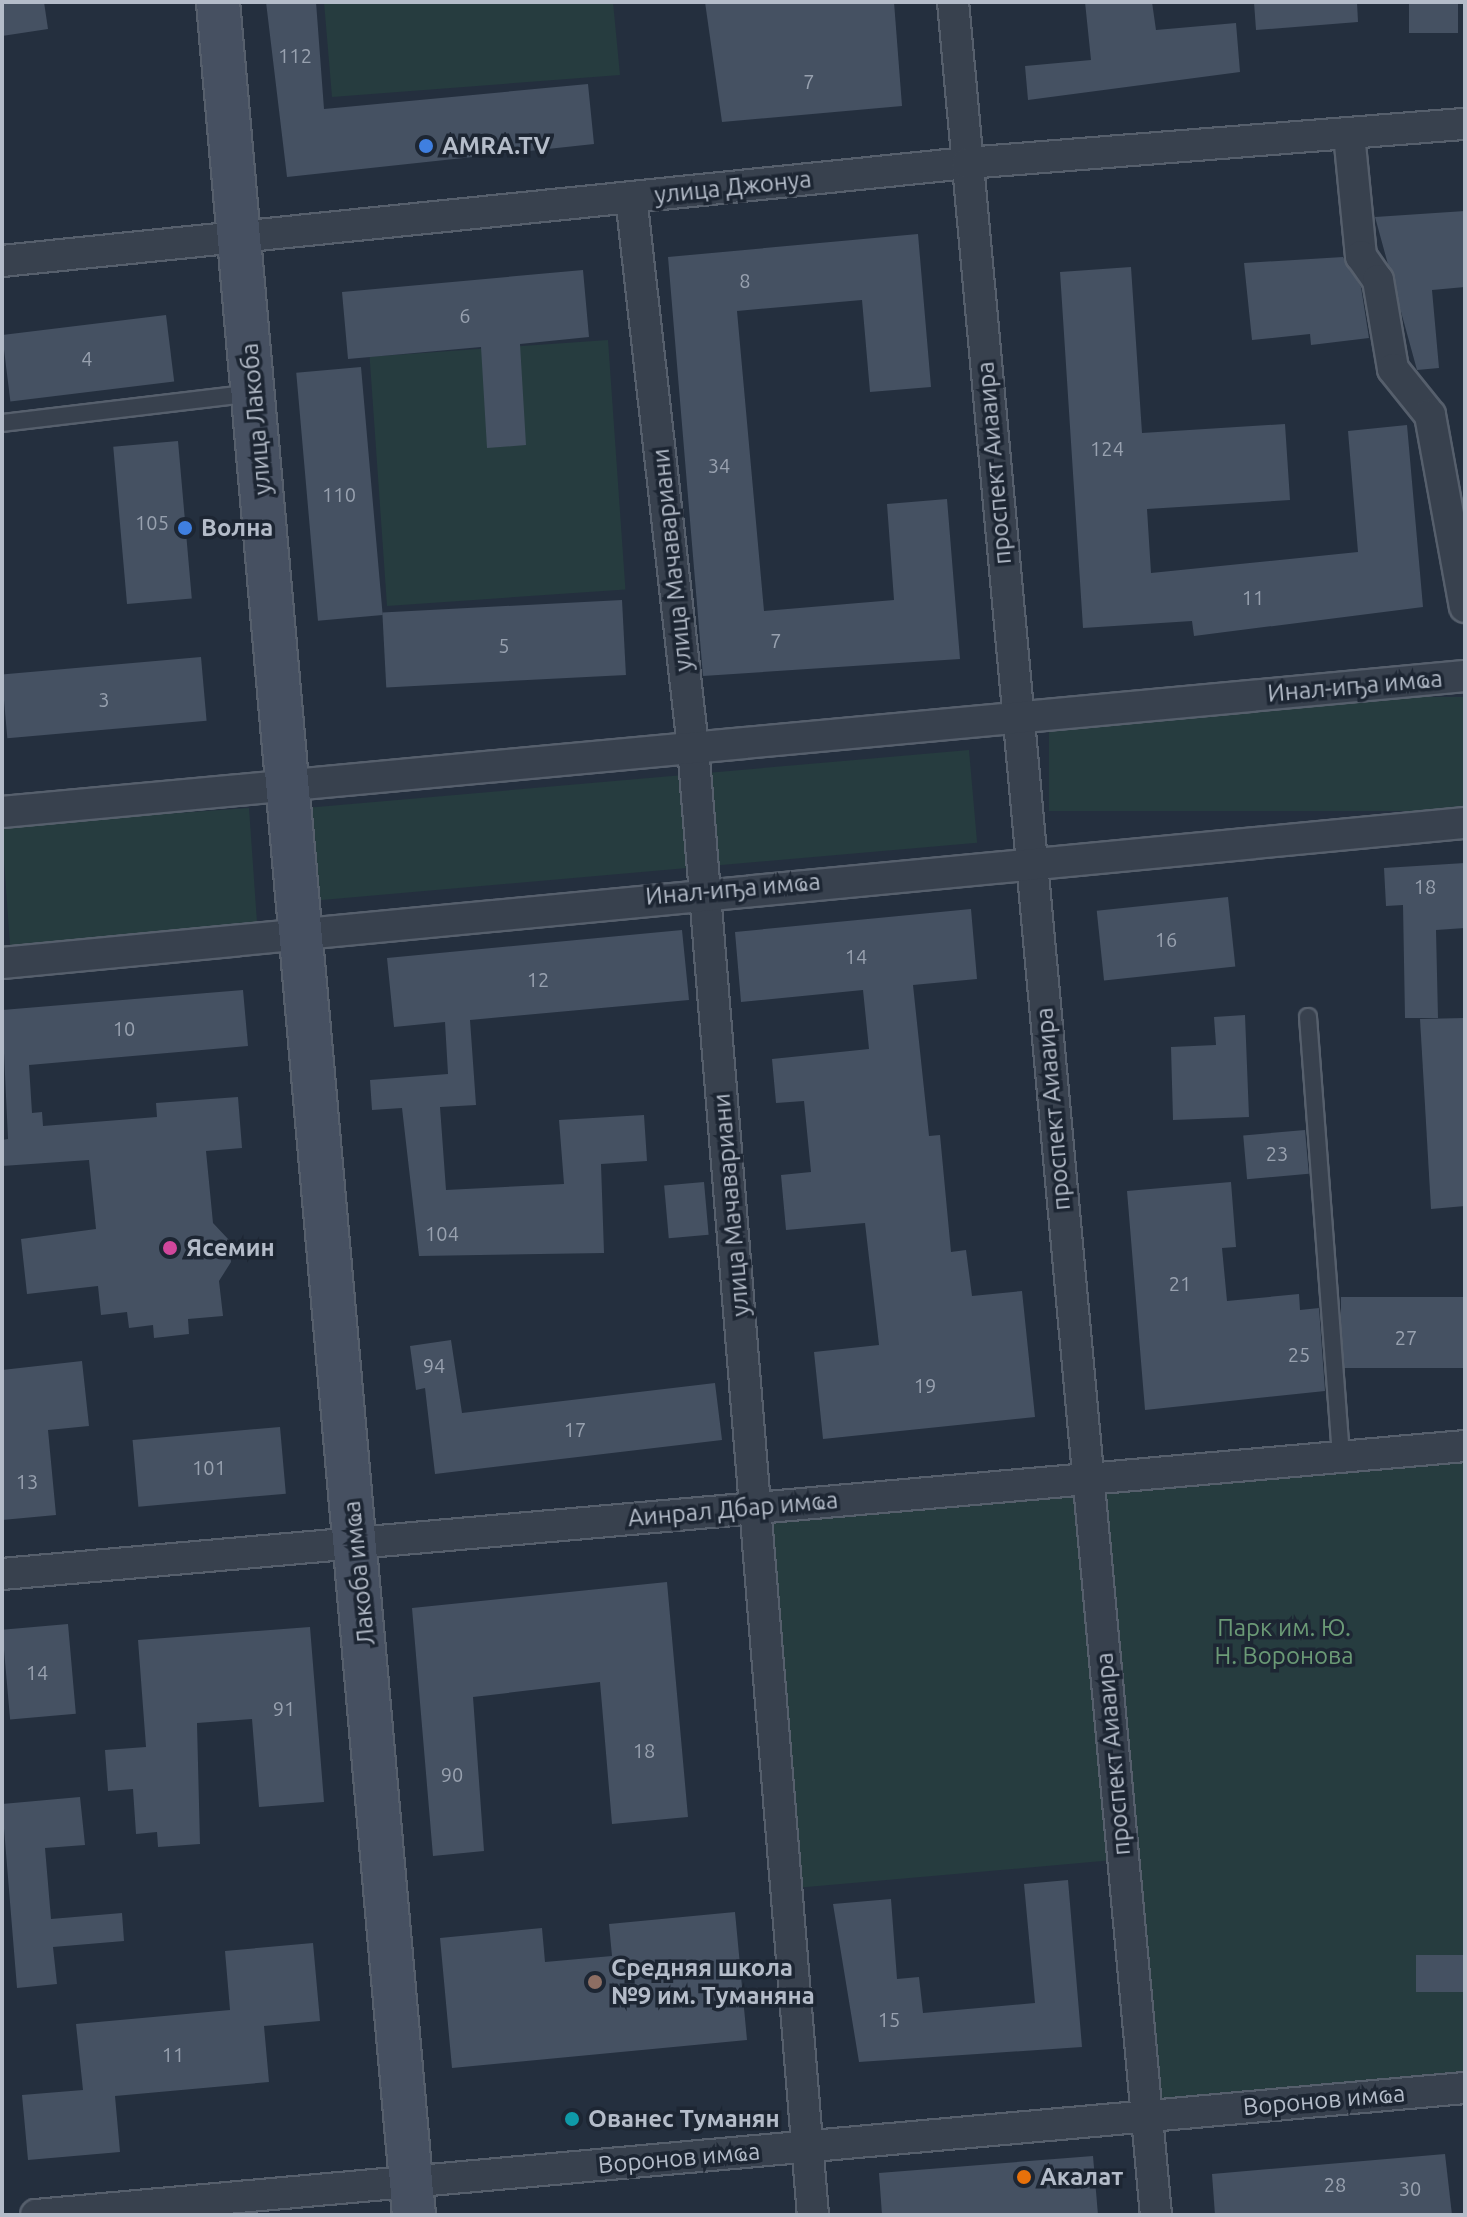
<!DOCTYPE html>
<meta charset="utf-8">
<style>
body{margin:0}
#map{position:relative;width:1467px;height:2217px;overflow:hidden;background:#242f3e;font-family:Ubuntu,sans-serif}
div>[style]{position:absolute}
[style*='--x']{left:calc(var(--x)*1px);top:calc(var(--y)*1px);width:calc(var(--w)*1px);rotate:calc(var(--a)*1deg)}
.green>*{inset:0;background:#263c3f;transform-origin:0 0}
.building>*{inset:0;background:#455162;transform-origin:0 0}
.roads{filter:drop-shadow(2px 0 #565f6c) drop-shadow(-2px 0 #565f6c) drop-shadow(0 2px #565f6c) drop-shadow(0 -2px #565f6c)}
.lane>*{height:16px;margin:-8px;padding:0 8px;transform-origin:8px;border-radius:8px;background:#38414e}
.street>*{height:30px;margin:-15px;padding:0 15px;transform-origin:15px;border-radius:15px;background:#38414e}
.secondary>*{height:42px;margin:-21px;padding:0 21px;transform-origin:21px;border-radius:21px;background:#465061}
.dots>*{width:22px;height:22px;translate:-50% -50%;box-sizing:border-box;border:4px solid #1d2633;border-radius:50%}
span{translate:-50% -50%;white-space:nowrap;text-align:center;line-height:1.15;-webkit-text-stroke:7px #1d2633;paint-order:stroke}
.number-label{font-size:20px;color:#98a1af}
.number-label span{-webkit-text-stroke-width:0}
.poi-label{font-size:24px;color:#b4bcc9;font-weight:700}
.left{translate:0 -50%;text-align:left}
.street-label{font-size:24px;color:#b4bcc9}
.park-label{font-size:24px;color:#6b9a76}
.frame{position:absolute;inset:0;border:4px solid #b4bcc9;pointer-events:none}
</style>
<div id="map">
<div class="green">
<i style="clip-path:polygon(324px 2px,613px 2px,620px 75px,332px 97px)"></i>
<i style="left:608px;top:340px;width:250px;height:239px;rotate:86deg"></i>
<i style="left:1465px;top:697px;width:114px;height:416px;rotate:90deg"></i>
<i style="left:969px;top:750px;width:93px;height:675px;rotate:85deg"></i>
<i style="left:249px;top:808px;width:121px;height:248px;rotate:86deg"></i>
<i style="clip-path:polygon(1465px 1445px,1465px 2087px,1147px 2116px,1088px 1478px)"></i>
<i style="left:1076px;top:1496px;width:366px;height:311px;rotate:85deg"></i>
</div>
<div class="building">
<i style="clip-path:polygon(2px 2px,44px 2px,48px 29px,2px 36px)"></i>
<i style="clip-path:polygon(266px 2px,316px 2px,324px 109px,588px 84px,594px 144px,287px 177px)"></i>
<i style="clip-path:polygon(705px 2px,894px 2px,902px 106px,722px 122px)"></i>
<i style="clip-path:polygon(1085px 2px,1152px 2px,1156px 30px,1236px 23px,1240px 72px,1028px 100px,1025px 66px,1091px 60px)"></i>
<i style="clip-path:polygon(1254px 2px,1357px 2px,1358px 22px,1256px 30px)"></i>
<i style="left:1409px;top:2px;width:49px;height:31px"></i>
<i style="clip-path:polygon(1465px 211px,1465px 287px,1432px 290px,1439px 368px,1417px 370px,1375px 217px)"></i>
<i style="clip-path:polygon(918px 234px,931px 387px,870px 392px,862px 300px,737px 311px,764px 611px,894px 600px,887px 504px,947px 499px,960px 659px,703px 676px,668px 257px)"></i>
<i style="clip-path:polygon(1343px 257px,1361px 287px,1369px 338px,1311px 345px,1310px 334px,1252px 340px,1244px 263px)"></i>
<i style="clip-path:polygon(1131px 267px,1142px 433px,1285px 424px,1290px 500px,1147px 509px,1151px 573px,1358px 552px,1348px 431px,1407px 425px,1423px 607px,1194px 636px,1192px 621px,1083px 628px,1060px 272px)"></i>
<i style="clip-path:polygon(583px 270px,589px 337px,520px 344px,526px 445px,487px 448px,481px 347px,348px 359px,342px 292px)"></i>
<i style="left:166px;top:315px;width:67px;height:165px;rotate:83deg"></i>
<i style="left:361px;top:367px;width:249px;height:65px;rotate:85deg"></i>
<i style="left:178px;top:441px;width:158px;height:65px;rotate:85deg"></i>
<i style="left:622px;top:600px;width:75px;height:240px;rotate:87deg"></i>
<i style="left:201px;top:657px;width:64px;height:200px;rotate:85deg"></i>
<i style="clip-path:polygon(1465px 863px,1465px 928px,1436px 930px,1438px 1018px,1405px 1018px,1403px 905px,1386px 906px,1384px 868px)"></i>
<i style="left:1228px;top:897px;width:70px;height:132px;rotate:84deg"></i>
<i style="clip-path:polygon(971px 909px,977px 979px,913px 985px,929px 1136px,940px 1135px,951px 1252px,966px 1250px,972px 1296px,1022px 1291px,1035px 1417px,823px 1439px,814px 1352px,879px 1345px,865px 1223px,786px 1230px,781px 1175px,811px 1172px,804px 1101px,776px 1103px,772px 1059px,869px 1049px,863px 990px,741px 1002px,735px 932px)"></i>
<i style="clip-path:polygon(682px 930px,689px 1000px,470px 1020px,476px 1105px,440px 1107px,446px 1190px,564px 1184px,559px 1120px,644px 1115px,647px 1161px,601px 1164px,604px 1253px,419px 1256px,402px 1108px,372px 1110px,370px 1080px,448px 1074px,445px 1022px,394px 1027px,387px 958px)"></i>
<i style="clip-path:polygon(243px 990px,248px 1046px,29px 1065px,32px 1113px,42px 1112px,43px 1126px,157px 1117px,156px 1103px,238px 1097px,242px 1148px,206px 1151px,213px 1223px,229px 1240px,231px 1262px,219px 1281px,223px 1316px,188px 1319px,189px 1334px,154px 1338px,153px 1325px,129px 1328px,127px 1312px,101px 1315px,98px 1286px,27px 1294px,21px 1239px,96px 1229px,89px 1160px,2px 1166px,2px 1140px,8px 1139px,2px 1010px)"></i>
<i style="clip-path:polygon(1245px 1015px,1249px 1117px,1173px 1120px,1171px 1047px,1216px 1045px,1214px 1017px)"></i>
<i style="clip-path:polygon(1465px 1018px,1465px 1206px,1431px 1209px,1420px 1019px)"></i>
<i style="left:1305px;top:1130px;width:44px;height:62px;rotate:85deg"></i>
<i style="left:704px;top:1182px;width:53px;height:40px;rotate:85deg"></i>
<i style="clip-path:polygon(1231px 1182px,1236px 1247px,1222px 1248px,1227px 1301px,1299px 1294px,1300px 1310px,1319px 1308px,1325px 1391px,1145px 1410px,1127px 1191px)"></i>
<i style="left:1465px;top:1297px;width:71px;height:124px;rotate:90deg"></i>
<i style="clip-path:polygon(451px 1340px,462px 1413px,715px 1383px,722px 1440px,435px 1474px,425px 1388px,416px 1390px,410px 1346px)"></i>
<i style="clip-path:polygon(82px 1361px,89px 1426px,48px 1430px,56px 1515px,2px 1520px,2px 1370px)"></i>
<i style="left:280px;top:1427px;width:67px;height:148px;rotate:85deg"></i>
<i style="clip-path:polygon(667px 1582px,688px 1817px,612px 1824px,600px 1682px,473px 1697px,484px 1851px,433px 1856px,412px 1608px)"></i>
<i style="left:68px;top:1624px;width:90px;height:66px;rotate:85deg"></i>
<i style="clip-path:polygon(310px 1627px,324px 1802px,259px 1807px,252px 1719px,197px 1723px,200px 1844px,158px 1847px,157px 1832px,136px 1834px,133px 1789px,108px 1791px,105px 1750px,146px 1747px,138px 1640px)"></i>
<i style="clip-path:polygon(80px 1797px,85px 1845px,45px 1848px,51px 1919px,122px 1913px,124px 1941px,53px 1947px,57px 1984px,17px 1988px,2px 1804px)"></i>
<i style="clip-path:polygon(1068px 1880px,1082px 2047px,859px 2062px,833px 1904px,891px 1899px,897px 1979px,919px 1977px,923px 2013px,1035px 2003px,1024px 1884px)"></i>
<i style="clip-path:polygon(735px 1912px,747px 2040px,452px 2068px,440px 1938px,542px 1928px,545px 1962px,612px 1956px,609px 1924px)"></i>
<i style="clip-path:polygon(313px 1943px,320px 2021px,264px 2026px,269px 2082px,115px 2096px,120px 2152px,28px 2160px,22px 2095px,83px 2090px,76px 2024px,230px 2010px,225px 1951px)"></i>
<i style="left:1465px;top:1955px;width:37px;height:49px;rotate:90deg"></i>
<i style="clip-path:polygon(1445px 2154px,1452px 2215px,1215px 2215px,1212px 2174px)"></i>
<i style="clip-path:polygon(1093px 2156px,1098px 2215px,882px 2215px,879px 2173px)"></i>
</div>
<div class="roads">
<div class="lane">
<i style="--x:2;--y:423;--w:252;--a:-6.8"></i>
<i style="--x:1308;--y:1017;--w:440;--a:85.7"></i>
</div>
<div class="street">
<i style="--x:953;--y:2;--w:2222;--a:84.76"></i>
<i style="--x:1349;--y:134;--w:123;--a:84.4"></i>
<i style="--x:1361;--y:256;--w:29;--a:55"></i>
<i style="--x:1378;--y:280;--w:90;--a:80.4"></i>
<i style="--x:1393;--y:369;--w:59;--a:51.2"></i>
<i style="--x:1430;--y:415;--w:195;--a:79.7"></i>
<i style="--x:631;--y:197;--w:553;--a:83.57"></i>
<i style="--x:693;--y:747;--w:1473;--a:85.33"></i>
<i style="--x:2;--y:261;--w:970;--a:-5.8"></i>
<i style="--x:967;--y:163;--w:500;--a:-4.5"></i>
<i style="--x:2;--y:812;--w:1469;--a:-5.31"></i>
<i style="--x:2;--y:963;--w:1470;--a:-5.47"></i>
<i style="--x:2;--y:1574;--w:1469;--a:-5"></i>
<i style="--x:36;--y:2215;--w:1435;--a:-5.08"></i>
</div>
<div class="secondary">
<i style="--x:218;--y:2;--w:2222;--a:84.94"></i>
</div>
</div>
<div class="dots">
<i style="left:426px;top:146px;background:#3f7fe0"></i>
<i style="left:185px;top:528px;background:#3f7fe0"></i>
<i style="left:170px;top:1248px;background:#d1479c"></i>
<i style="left:595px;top:1982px;background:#8d6e63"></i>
<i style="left:572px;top:2119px;background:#0f9aa8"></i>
<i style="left:1024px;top:2177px;background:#e8710a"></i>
</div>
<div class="number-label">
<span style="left:295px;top:55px">112</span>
<span style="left:809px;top:81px">7</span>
<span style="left:745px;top:280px">8</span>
<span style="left:465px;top:315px">6</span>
<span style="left:87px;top:358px">4</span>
<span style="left:1107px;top:448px">124</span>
<span style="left:719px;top:465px">34</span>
<span style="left:339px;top:494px">110</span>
<span style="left:152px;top:522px">105</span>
<span style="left:1253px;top:597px">11</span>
<span style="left:776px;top:640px">7</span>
<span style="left:504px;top:645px">5</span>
<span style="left:104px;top:699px">3</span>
<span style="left:1425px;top:886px">18</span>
<span style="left:1166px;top:939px">16</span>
<span style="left:856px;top:956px">14</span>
<span style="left:538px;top:979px">12</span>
<span style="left:124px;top:1028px">10</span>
<span style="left:1277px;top:1153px">23</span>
<span style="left:442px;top:1233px">104</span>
<span style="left:1180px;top:1283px">21</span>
<span style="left:1406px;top:1337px">27</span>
<span style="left:1299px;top:1354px">25</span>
<span style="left:434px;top:1365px">94</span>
<span style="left:925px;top:1385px">19</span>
<span style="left:575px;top:1429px">17</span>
<span style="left:209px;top:1467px">101</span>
<span style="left:27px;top:1481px">13</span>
<span style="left:37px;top:1672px">14</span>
<span style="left:284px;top:1708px">91</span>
<span style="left:644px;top:1750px">18</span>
<span style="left:452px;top:1774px">90</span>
<span style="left:889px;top:2019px">15</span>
<span style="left:173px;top:2054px">11</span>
<span style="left:1335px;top:2184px">28</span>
<span style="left:1410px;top:2188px">30</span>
</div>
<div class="poi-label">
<span class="left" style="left:442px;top:146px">AMRA.TV</span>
<span class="left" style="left:201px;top:528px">Волна</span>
<span class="left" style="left:186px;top:1248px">Ясемин</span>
<span class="left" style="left:611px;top:1982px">Средняя школа<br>№9 им. Туманяна</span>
<span class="left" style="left:588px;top:2119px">Ованес Туманян</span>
<span class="left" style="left:1040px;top:2177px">Акалат</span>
</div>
<div class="street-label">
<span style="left:733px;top:187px;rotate:-6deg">улица Джонуа</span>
<span style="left:256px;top:419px;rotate:-95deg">улица Лакоба</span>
<span style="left:994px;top:463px;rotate:-95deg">проспект Аиааира</span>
<span style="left:672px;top:560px;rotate:-96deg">улица Мачавариани</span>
<span style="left:1355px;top:686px;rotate:-5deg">Инал-иҧа имҩа</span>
<span style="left:733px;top:889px;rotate:-5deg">Инал-иҧа имҩа</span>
<span style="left:1053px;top:1109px;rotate:-95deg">проспект Аиааира</span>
<span style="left:731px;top:1205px;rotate:-95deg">улица Мачавариани</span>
<span style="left:733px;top:1509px;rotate:-5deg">Аинрал Дбар имҩа</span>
<span style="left:359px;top:1573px;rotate:-96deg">Лакоба имҩа</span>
<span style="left:1113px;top:1754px;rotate:-95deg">проспект Аиааира</span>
<span style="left:1324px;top:2100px;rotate:-5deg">Воронов имҩа</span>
<span style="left:679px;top:2158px;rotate:-5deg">Воронов имҩа</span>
</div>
<div class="park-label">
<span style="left:1284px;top:1642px">Парк им. Ю.<br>Н. Воронова</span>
</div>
<div class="frame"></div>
</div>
